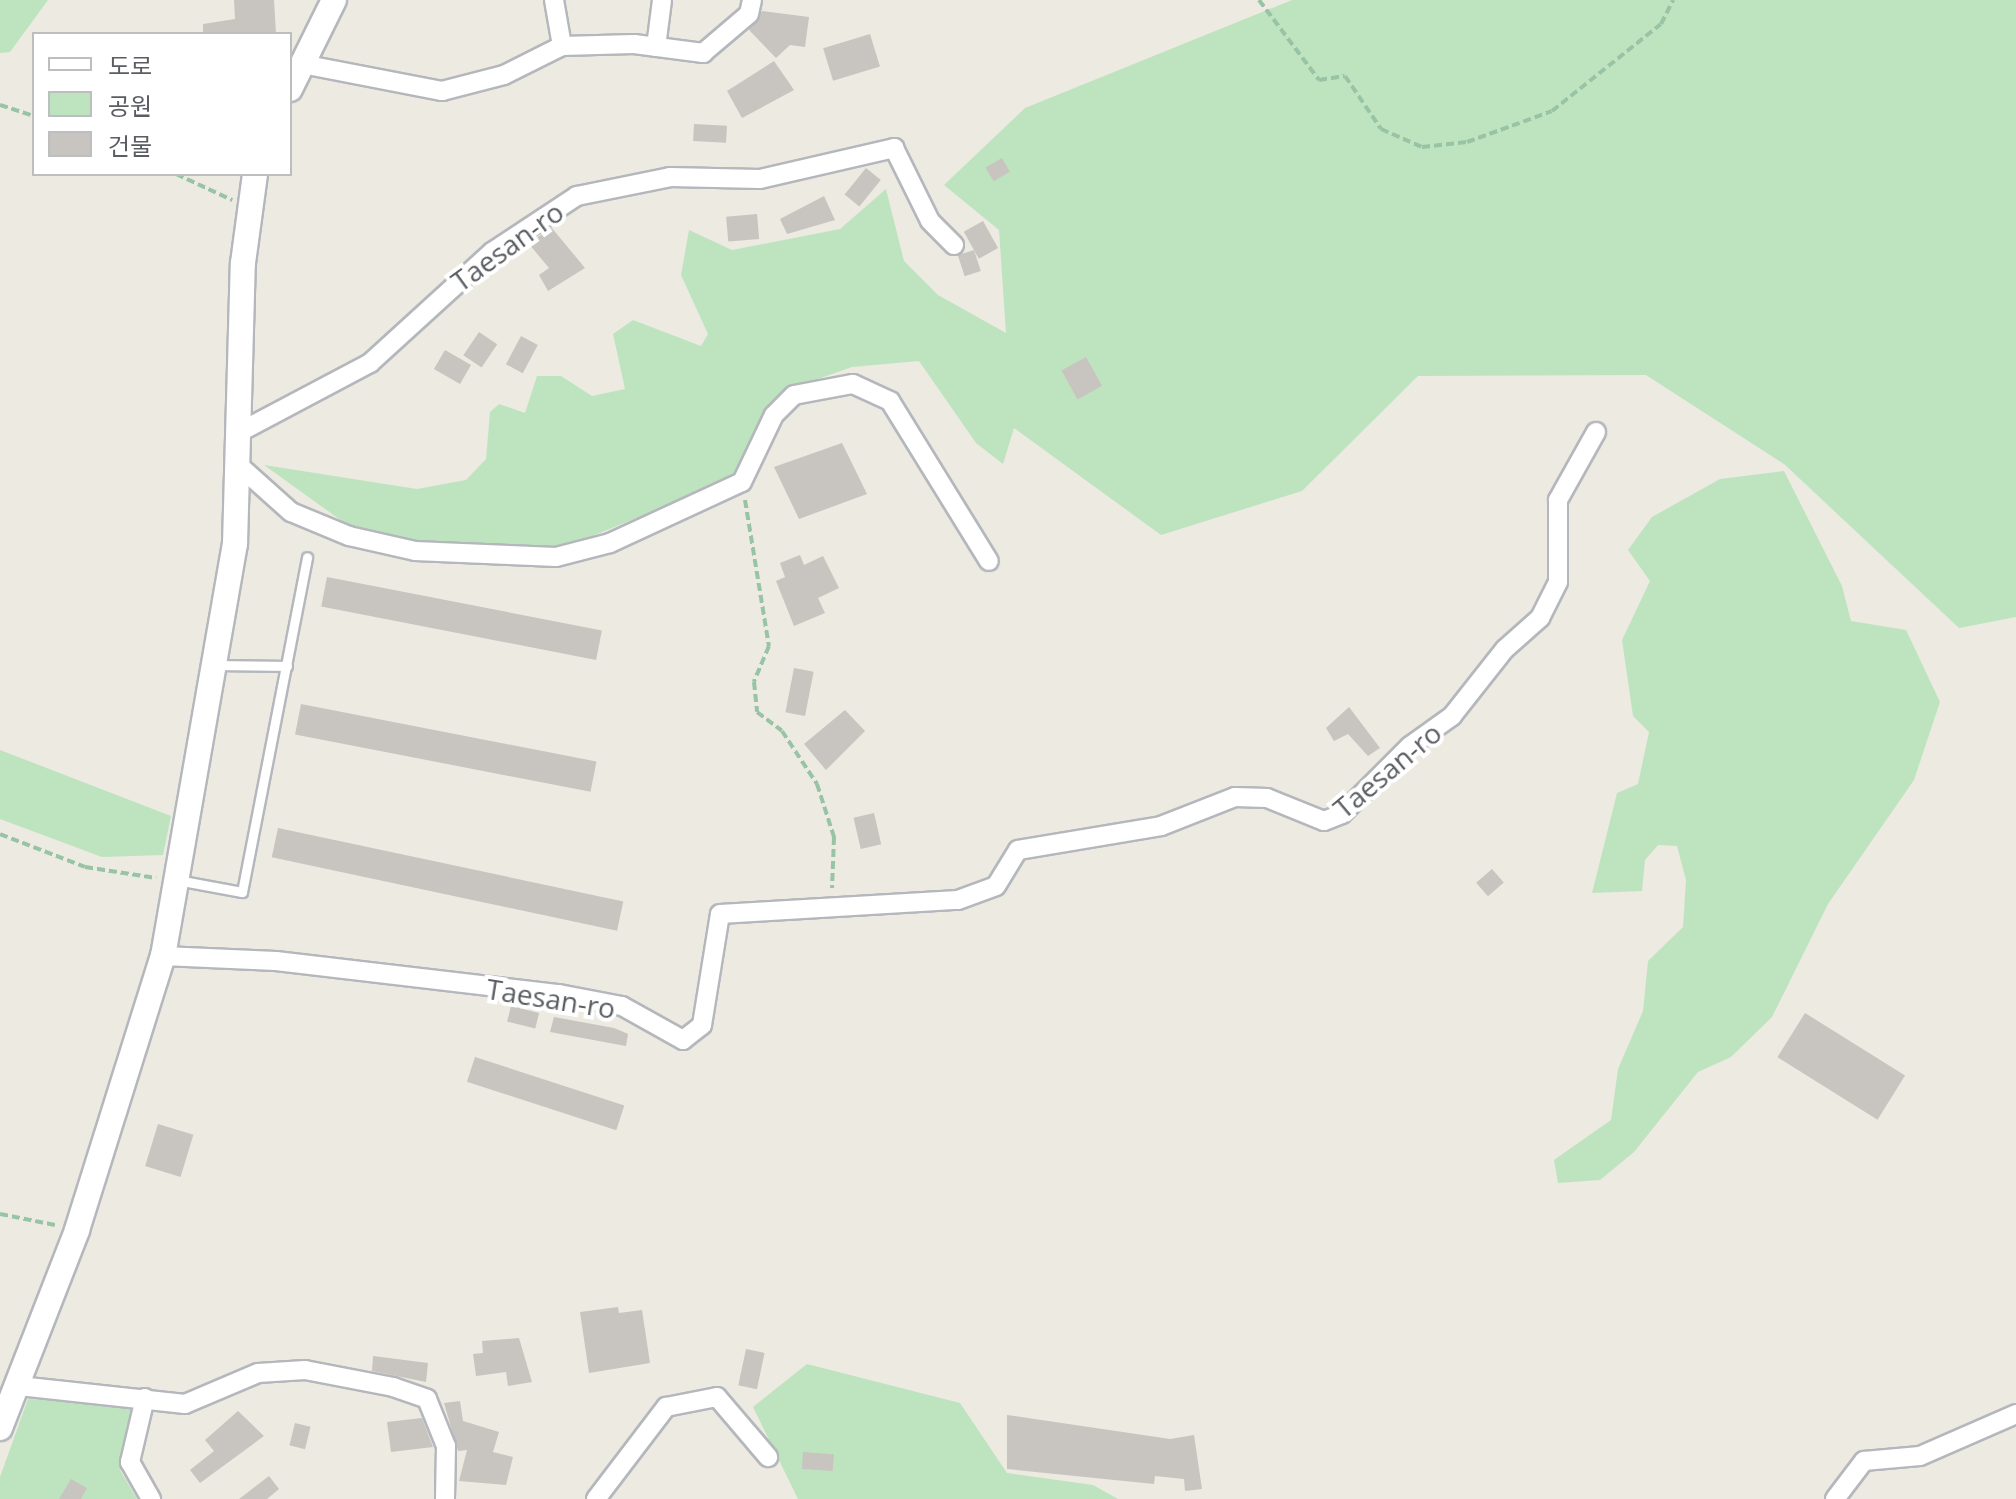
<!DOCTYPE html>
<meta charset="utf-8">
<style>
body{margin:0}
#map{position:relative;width:2016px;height:1499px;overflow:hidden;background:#eceae1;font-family:"Open Sans","Noto Sans KR",sans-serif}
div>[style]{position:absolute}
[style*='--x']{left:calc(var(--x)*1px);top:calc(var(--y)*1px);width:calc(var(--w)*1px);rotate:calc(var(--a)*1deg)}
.green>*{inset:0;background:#bee4bf}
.building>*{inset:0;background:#c8c4bf;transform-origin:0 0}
.path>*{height:4px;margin-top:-2px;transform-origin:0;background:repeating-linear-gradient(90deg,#98c4a5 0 8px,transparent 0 12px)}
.roads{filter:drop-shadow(2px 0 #b4b7bc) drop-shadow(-2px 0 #b4b7bc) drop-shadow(0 2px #b4b7bc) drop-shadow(0 -2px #b4b7bc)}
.service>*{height:9px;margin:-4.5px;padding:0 4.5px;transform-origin:4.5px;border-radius:4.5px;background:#fff}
.minor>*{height:18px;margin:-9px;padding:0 9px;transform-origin:9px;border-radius:9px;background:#fff}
.tertiary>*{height:24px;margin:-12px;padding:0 12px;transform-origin:12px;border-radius:12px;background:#fff}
span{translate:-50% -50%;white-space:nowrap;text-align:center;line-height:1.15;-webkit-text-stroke:8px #fff;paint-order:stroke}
.street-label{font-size:28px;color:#5a5d62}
.legend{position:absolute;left:32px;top:32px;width:260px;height:144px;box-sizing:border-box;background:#fff;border:2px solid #bdbec0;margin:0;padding:10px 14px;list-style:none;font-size:24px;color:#5a5d62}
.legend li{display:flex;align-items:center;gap:16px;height:40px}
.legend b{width:40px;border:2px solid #bdbec0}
</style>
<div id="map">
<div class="green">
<i style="clip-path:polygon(0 0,48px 0,10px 52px,0 53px)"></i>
<i style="clip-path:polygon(1292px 0,2016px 0,2016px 617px,1959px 628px,1784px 464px,1646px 375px,1418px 376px,1302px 491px,1161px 535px,1014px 428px,1003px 464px,976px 443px,919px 361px,852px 367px,789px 389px,734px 478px,563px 548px,423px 545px,353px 529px,264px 465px,417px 489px,466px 480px,486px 459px,490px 412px,499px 404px,525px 413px,537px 376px,561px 376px,592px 396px,625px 389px,613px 334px,633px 320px,701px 346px,708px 334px,681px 275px,689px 230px,732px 250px,840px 229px,886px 189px,904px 261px,938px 295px,1006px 333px,999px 230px,944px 185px,1025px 108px)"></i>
<i style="clip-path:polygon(1784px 471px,1842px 586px,1851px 621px,1906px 630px,1940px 702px,1914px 780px,1828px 904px,1772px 1017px,1731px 1057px,1698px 1072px,1634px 1152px,1600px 1180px,1558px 1183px,1554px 1160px,1611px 1120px,1618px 1069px,1643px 1011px,1648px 961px,1683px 927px,1686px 880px,1677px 846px,1658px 845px,1645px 860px,1642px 891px,1592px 893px,1617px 793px,1638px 784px,1649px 732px,1633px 716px,1622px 640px,1650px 581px,1628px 550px,1652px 517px,1720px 479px)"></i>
<i style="clip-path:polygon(0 750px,171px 816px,163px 855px,102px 857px,0 819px)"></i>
<i style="clip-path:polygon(807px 1364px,960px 1403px,1007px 1473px,1093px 1485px,1118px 1499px,798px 1499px,753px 1407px)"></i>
<i style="clip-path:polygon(28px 1399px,138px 1403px,120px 1470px,137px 1499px,0 1499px,0 1477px)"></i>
</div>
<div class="building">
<i style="clip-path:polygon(234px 0,274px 0,276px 34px,203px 34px,203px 24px,235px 19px)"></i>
<i style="clip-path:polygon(762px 11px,809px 17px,805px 47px,790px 45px,776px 58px,749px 30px)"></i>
<i style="left:870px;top:34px;width:34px;height:49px;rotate:73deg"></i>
<i style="clip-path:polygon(774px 61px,794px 90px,742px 118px,727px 91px)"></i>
<i style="left:694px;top:124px;width:33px;height:17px;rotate:3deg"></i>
<i style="left:1002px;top:158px;width:16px;height:19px;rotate:60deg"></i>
<i style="left:866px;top:168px;width:19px;height:34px;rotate:39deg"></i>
<i style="clip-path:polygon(824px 196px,835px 220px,787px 234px,780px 219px)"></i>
<i style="left:757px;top:214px;width:25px;height:31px;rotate:85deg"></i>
<i style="left:983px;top:221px;width:31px;height:22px;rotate:61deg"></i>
<i style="clip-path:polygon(551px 227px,585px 268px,548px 291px,539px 275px,549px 268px,529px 244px)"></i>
<i style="left:974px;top:250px;width:22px;height:17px;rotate:72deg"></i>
<i style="left:479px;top:332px;width:22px;height:28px;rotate:34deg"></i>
<i style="left:521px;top:336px;width:19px;height:32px;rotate:28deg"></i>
<i style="left:445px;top:350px;width:30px;height:22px;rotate:30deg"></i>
<i style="left:1086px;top:357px;width:33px;height:28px;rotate:61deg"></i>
<i style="clip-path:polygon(842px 443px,867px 494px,799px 519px,774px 467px)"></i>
<i style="clip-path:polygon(800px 555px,804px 565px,823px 556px,839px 588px,818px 598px,825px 613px,794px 626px,776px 581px,785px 577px,780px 563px)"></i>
<i style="left:327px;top:577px;width:280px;height:30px;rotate:11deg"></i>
<i style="left:794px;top:668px;width:20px;height:45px;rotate:11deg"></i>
<i style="left:301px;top:704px;width:301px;height:31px;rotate:11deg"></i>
<i style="clip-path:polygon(1349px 707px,1380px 748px,1368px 756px,1348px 734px,1334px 741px,1326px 728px)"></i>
<i style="clip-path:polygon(845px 710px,865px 731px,826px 770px,804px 744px)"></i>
<i style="left:874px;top:813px;width:32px;height:21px;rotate:77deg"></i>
<i style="left:278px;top:828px;width:353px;height:30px;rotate:12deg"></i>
<i style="left:1492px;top:869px;width:18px;height:21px;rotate:49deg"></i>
<i style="left:511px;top:1006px;width:29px;height:16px;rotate:14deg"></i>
<i style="left:1805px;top:1013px;width:118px;height:52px;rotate:32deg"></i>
<i style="clip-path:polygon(554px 1017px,614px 1028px,628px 1034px,626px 1046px,550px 1032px)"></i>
<i style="left:475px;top:1057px;width:157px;height:26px;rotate:18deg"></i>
<i style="left:158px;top:1124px;width:37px;height:44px;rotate:17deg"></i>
<i style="clip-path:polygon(618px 1307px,619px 1313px,642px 1310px,650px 1363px,589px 1373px,580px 1312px)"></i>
<i style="clip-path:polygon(519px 1338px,532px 1382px,508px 1386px,506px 1372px,476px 1376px,473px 1354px,483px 1353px,482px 1341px)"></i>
<i style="left:746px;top:1349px;width:19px;height:37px;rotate:12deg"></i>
<i style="clip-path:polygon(373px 1356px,428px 1363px,426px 1382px,372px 1371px)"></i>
<i style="clip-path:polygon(460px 1401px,463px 1421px,499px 1432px,493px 1452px,513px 1457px,506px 1485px,459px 1481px,467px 1450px,458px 1451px,444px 1403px)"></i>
<i style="clip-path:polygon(238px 1411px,264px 1436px,200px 1483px,190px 1470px,214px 1451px,205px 1440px)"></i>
<i style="clip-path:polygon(1007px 1415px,1170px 1439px,1194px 1435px,1202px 1489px,1185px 1491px,1184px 1479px,1155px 1476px,1154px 1484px,1007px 1469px)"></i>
<i style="clip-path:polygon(422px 1418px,433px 1447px,391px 1452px,387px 1422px)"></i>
<i style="left:295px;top:1423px;width:16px;height:23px;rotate:14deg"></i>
<i style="left:803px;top:1452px;width:31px;height:17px;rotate:4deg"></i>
<i style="clip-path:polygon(269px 1476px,279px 1489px,267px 1499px,239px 1499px)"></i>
<i style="clip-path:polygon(71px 1479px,87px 1488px,81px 1499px,59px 1499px)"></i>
</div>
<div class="path">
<i style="--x:1259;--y:0;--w:100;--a:53.1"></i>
<i style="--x:1319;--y:80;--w:26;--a:-9"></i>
<i style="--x:1345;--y:76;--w:64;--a:55.8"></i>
<i style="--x:1381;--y:129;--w:45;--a:23.7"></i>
<i style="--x:1422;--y:147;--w:45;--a:-6.3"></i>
<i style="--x:1467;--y:142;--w:90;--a:-20"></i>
<i style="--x:1552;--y:111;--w:139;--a:-38.6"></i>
<i style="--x:1661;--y:24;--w:27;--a:-63"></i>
<i style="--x:0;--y:105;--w:36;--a:18"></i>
<i style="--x:176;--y:174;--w:62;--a:24.9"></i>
<i style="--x:745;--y:500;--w:148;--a:80.7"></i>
<i style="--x:769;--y:646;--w:39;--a:113"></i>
<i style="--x:754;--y:682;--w:30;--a:84"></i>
<i style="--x:757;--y:712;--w:31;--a:37"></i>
<i style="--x:782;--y:731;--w:64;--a:56.6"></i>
<i style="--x:817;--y:784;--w:56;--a:72.2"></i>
<i style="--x:834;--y:837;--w:51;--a:92.2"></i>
<i style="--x:0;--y:834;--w:91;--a:21.2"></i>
<i style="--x:85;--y:867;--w:72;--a:8.8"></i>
<i style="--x:0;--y:1214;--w:56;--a:11.3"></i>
</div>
<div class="roads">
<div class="service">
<i style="--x:218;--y:665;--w:69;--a:0.8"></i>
<i style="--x:177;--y:880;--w:66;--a:10.5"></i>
<i style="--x:242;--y:892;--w:341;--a:-79"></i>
</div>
<div class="minor">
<i style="--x:554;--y:0;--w:47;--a:80.1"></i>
<i style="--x:656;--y:47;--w:47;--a:-82.7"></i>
<i style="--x:302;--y:64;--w:143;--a:10.9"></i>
<i style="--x:442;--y:91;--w:64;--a:-14.5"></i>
<i style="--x:504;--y:75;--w:65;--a:-26.6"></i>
<i style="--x:562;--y:46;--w:72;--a:-1.6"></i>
<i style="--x:634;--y:44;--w:70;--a:7.4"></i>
<i style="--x:703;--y:53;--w:60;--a:-40.3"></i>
<i style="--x:749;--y:14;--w:14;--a:-78"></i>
<i style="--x:236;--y:434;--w:152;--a:-27.9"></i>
<i style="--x:370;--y:363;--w:165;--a:-42.3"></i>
<i style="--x:492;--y:252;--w:102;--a:-33.4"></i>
<i style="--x:577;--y:196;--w:95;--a:-11.5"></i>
<i style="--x:670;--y:177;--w:90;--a:1.3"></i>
<i style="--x:760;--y:179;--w:138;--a:-13"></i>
<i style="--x:894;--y:148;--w:81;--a:63.7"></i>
<i style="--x:930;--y:221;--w:34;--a:45"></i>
<i style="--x:235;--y:462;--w:75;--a:41.8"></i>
<i style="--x:291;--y:512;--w:63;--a:22.5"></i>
<i style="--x:349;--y:536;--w:68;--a:12.8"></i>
<i style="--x:415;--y:551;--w:141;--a:2.4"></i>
<i style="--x:556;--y:557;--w:56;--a:-14.5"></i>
<i style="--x:610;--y:543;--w:145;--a:-24.8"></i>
<i style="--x:742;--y:482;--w:74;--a:-64.5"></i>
<i style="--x:774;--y:415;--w:28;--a:-45"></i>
<i style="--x:794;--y:395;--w:60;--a:-10.6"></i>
<i style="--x:853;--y:384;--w:41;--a:24.7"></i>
<i style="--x:890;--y:401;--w:188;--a:58.3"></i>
<i style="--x:163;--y:956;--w:113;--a:2.5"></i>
<i style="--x:276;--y:961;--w:285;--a:6.7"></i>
<i style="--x:559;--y:994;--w:64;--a:10.8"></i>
<i style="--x:622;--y:1006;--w:70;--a:29.1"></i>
<i style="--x:683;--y:1040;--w:24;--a:-38"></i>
<i style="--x:702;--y:1025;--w:112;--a:-80.8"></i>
<i style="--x:720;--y:914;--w:238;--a:-3.4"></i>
<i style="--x:958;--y:900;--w:40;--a:-20.2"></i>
<i style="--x:996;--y:886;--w:42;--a:-58.6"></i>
<i style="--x:1018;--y:850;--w:145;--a:-9.5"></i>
<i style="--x:1161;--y:826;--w:79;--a:-21.4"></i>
<i style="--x:1235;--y:797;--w:32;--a:2"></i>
<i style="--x:1267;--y:798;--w:61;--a:22"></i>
<i style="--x:1324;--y:821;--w:19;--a:-21"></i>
<i style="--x:1342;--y:814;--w:96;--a:-45"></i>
<i style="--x:1410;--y:746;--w:52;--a:-35.5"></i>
<i style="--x:1452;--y:716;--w:85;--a:-51.7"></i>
<i style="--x:1505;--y:649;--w:47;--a:-41.5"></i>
<i style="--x:1540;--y:618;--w:40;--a:-63.4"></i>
<i style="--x:1558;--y:582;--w:82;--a:-90"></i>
<i style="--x:1558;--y:500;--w:78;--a:-60.8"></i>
<i style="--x:19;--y:1386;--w:167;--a:6.2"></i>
<i style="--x:185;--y:1404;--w:79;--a:-23"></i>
<i style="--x:258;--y:1373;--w:47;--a:-3.7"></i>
<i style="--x:305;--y:1370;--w:90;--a:10.9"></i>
<i style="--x:393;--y:1387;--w:36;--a:19"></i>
<i style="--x:427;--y:1399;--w:51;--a:68"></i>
<i style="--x:446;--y:1446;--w:53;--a:91.1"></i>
<i style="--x:145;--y:1398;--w:66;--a:103.2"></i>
<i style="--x:130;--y:1462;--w:43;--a:60.4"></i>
<i style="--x:596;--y:1499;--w:116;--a:-52.7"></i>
<i style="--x:666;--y:1407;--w:52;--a:-11.1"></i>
<i style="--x:717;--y:1397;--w:79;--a:49.6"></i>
<i style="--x:1835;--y:1499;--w:48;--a:-52.7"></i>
<i style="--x:1864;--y:1461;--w:56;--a:-5.1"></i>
<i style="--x:1920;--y:1456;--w:105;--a:-23.6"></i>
</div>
<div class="tertiary">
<i style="--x:290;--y:89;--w:99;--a:-63.7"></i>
<i style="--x:0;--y:1428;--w:212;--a:-68.7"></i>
<i style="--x:77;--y:1230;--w:287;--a:-72.6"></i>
<i style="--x:163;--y:956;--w:418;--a:-80.1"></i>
<i style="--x:235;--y:544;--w:281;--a:-88.4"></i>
<i style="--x:243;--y:263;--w:90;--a:-82.3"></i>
</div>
</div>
<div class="street-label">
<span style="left:507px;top:246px;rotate:-36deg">Taesan-ro</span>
<span style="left:1387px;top:770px;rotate:-40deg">Taesan-ro</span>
<span style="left:551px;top:998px;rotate:9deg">Taesan-ro</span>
</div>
<ul class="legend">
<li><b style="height:10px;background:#fff"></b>도로</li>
<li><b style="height:22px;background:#bee4bf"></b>공원</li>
<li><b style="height:22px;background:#c8c4bf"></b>건물</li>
</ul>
</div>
